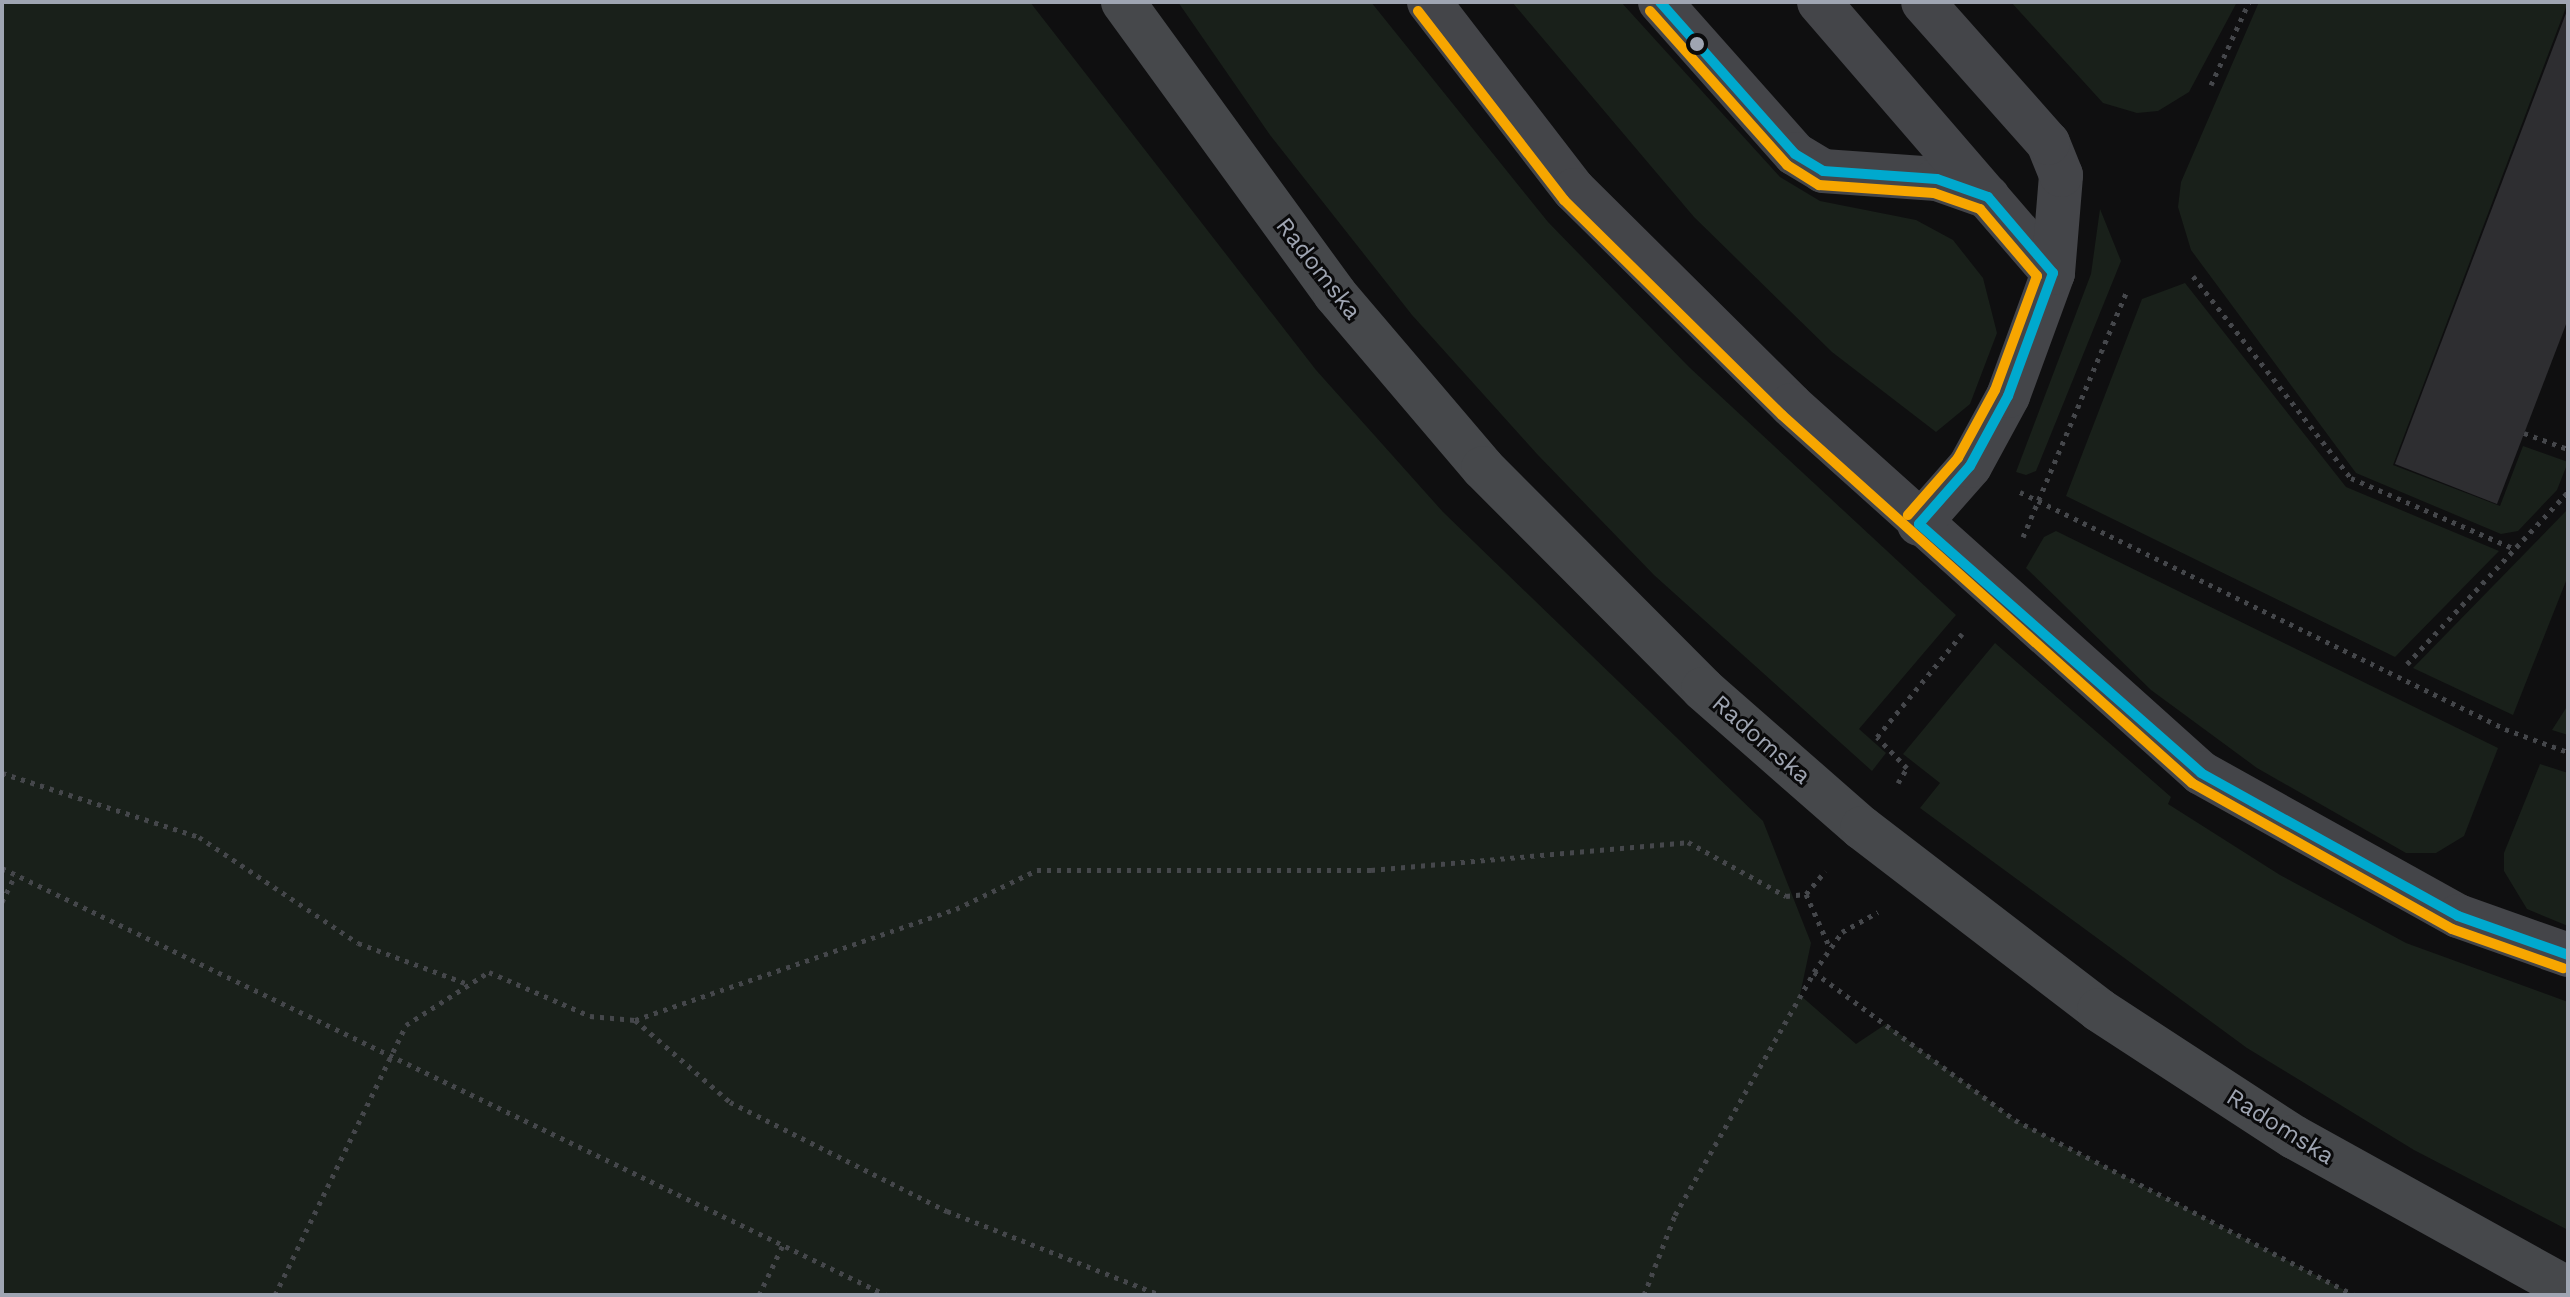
<!DOCTYPE html>
<style>
body{margin:0}
#map{position:relative;width:2570px;height:1297px;overflow:hidden;background:#0f0f10;font-family:"Work Sans",sans-serif}
div>[style]{position:absolute}
[style*='--x']{left:calc(var(--x)*1px);top:calc(var(--y)*1px);width:calc(var(--w)*1px);rotate:calc(var(--a)*1deg)}
.green>*{inset:0;background:#19201a}
.building>*{inset:0;background:#2e2e31}
.path>*{height:5px;margin-top:-2.5px;transform-origin:0;background:repeating-linear-gradient(90deg,#45474b 0 4px,transparent 0 10px)}
.minor>*{height:44px;margin:-22px;padding:0 22px;transform-origin:22px;border-radius:22px;background:#444549}
.major>*{height:44px;margin:-22px;padding:0 22px;transform-origin:22px;border-radius:22px;background:#46484b}
.bus-1>*{height:10px;margin:-5px;padding:0 5px;transform-origin:5px;border-radius:5px;background:#00a9ce}
.bus-2>*{height:10px;margin:-5px;padding:0 5px;transform-origin:5px;border-radius:5px;background:#f7a600}
.dots>*{width:22px;height:22px;translate:-50% -50%;box-sizing:border-box;border:4px solid #0a0a0b;border-radius:50%}
span{translate:-50% -50%;white-space:nowrap;text-align:center;line-height:1.15;-webkit-text-stroke:6px #0a0a0b;paint-order:stroke}
.street-label{font-size:24px;color:#9fa5b2}
.frame{position:absolute;inset:0;border:4px solid #9fa5b2;pointer-events:none}
</style>
<div id="map">
<div class="green">
<i style="clip-path:polygon(2px 2px,1030px 2px,1316px 370px,1443px 512px,1763px 821px,1811px 943px,1800px 995px,1856px 1044px,1886px 1024px,2015px 1120px,2354px 1295px,2px 1295px)"></i>
<i style="clip-path:polygon(1178px 2px,1371px 2px,1548px 222px,1689px 367px,1956px 615px,1859px 729px,1886px 753px,1872px 771px,1654px 575px,1537px 454px,1412px 315px,1270px 135px)"></i>
<i style="clip-path:polygon(1512px 2px,1621px 2px,1780px 177px,1820px 201px,1916px 220px,1953px 240px,1983px 278px,1997px 333px,1970px 404px,1936px 432px,1832px 352px,1694px 217px)"></i>
<i style="clip-path:polygon(2011px 2px,2237px 2px,2189px 92px,2158px 111px,2137px 113px,2103px 103px)"></i>
<i style="clip-path:polygon(2259px 2px,2568px 2px,2393px 465px,2500px 506px,2523px 446px,2568px 462px,2557px 490px,2518px 531px,2501px 534px,2356px 473px,2191px 250px,2178px 207px,2181px 182px)"></i>
<i style="clip-path:polygon(2100px 209px,2121px 261px,2036px 471px,2026px 475px,2016px 472px,2091px 274px)"></i>
<i style="clip-path:polygon(2185px 283px,2346px 487px,2499px 551px,2395px 657px,2066px 496px,2142px 299px)"></i>
<i style="clip-path:polygon(2568px 509px,2568px 576px,2513px 715px,2413px 668px)"></i>
<i style="clip-path:polygon(2056px 531px,2498px 748px,2464px 836px,2436px 853px,2406px 853px,2257px 768px,2151px 690px,2026px 568px,2044px 537px)"></i>
<i style="clip-path:polygon(1995px 643px,2171px 797px,2168px 804px,2280px 875px,2406px 943px,2568px 1002px,2568px 1230px,2414px 1150px,2247px 1048px,1920px 808px,1940px 783px,1903px 754px)"></i>
<i style="clip-path:polygon(2568px 705px,2568px 735px,2552px 730px)"></i>
<i style="clip-path:polygon(2540px 764px,2568px 773px,2568px 926px,2527px 909px,2504px 871px,2504px 853px)"></i>
</div>
<div class="building">
<i style="clip-path:polygon(2568px 8px,2568px 319px,2497px 504px,2395px 464px)"></i>
</div>
<div class="path">
<i style="--x:2211;--y:85;--w:91;--a:-65.4"></i>
<i style="--x:2193;--y:276;--w:256;--a:52"></i>
<i style="--x:2351;--y:478;--w:179;--a:23.4"></i>
<i style="--x:2567;--y:323;--w:1;--a:0"></i>
<i style="--x:2524;--y:433;--w:47;--a:20"></i>
<i style="--x:2020;--y:492;--w:540;--a:26.04"></i>
<i style="--x:2505;--y:729;--w:67;--a:20.1"></i>
<i style="--x:2023;--y:537;--w:267;--a:-67.1"></i>
<i style="--x:2407;--y:664;--w:236;--a:-46.9"></i>
<i style="--x:2;--y:773;--w:207;--a:18"></i>
<i style="--x:199;--y:837;--w:191;--a:33.7"></i>
<i style="--x:358;--y:943;--w:114;--a:20.5"></i>
<i style="--x:1898;--y:783;--w:17;--a:-59"></i>
<i style="--x:1907;--y:768;--w:43;--a:-134.1"></i>
<i style="--x:1877;--y:737;--w:134;--a:-50.5"></i>
<i style="--x:2;--y:868;--w:982;--a:25.78"></i>
<i style="--x:1806;--y:894;--w:59;--a:66"></i>
<i style="--x:2;--y:902;--w:30;--a:-64"></i>
<i style="--x:1814;--y:972;--w:250;--a:36.4"></i>
<i style="--x:2015;--y:1120;--w:382;--a:27.3"></i>
<i style="--x:635;--y:1020;--w:125;--a:40.8"></i>
<i style="--x:730;--y:1102;--w:243;--a:26.7"></i>
<i style="--x:947;--y:1211;--w:229;--a:21.5"></i>
<i style="--x:275;--y:1295;--w:300;--a:-64.1"></i>
<i style="--x:406;--y:1025;--w:98;--a:-32.6"></i>
<i style="--x:489;--y:972;--w:110;--a:23.5"></i>
<i style="--x:590;--y:1016;--w:45;--a:5.1"></i>
<i style="--x:635;--y:1020;--w:340;--a:-19.1"></i>
<i style="--x:956;--y:909;--w:90;--a:-25.7"></i>
<i style="--x:1037;--y:870;--w:334;--a:0"></i>
<i style="--x:1371;--y:870;--w:318;--a:-5"></i>
<i style="--x:1688;--y:842;--w:112;--a:28.9"></i>
<i style="--x:1786;--y:896;--w:20;--a:-6"></i>
<i style="--x:1806;--y:894;--w:30;--a:-50"></i>
<i style="--x:759;--y:1295;--w:55;--a:-64.4"></i>
<i style="--x:1644;--y:1295;--w:86;--a:-68.8"></i>
<i style="--x:1675;--y:1215;--w:280;--a:-60.2"></i>
<i style="--x:1814;--y:972;--w:49;--a:-55"></i>
<i style="--x:1842;--y:932;--w:41;--a:-29.1"></i>
</div>
<div class="minor">
<i style="--x:1429;--y:2;--w:237;--a:52.4"></i>
<i style="--x:1574;--y:190;--w:305;--a:44.7"></i>
<i style="--x:1791;--y:405;--w:551;--a:41.91"></i>
<i style="--x:2201;--y:773;--w:294;--a:29.1"></i>
<i style="--x:2458;--y:916;--w:117;--a:19.5"></i>
<i style="--x:1660;--y:2;--w:203;--a:48.4"></i>
<i style="--x:1795;--y:154;--w:33;--a:31"></i>
<i style="--x:1823;--y:171;--w:114;--a:4"></i>
<i style="--x:1937;--y:179;--w:54;--a:19.4"></i>
<i style="--x:1819;--y:2;--w:358;--a:49.2"></i>
<i style="--x:1919;--y:524;--w:77;--a:-48.7"></i>
<i style="--x:1970;--y:466;--w:80;--a:-61.5"></i>
<i style="--x:2008;--y:396;--w:131;--a:-69.9"></i>
<i style="--x:2053;--y:273;--w:98;--a:-85.3"></i>
<i style="--x:2061;--y:175;--w:35;--a:-112"></i>
<i style="--x:2048;--y:143;--w:188;--a:-131.6"></i>
</div>
<div class="major">
<i style="--x:1123;--y:2;--w:361;--a:54"></i>
<i style="--x:1335;--y:294;--w:228;--a:49.6"></i>
<i style="--x:1483;--y:468;--w:312;--a:45.1"></i>
<i style="--x:1703;--y:689;--w:211;--a:41.2"></i>
<i style="--x:1862;--y:828;--w:299;--a:37.5"></i>
<i style="--x:2099;--y:1010;--w:233;--a:33.1"></i>
<i style="--x:2294;--y:1137;--w:313;--a:29"></i>
</div>
<div class="bus-1">
<i style="--x:1660;--y:2;--w:203;--a:48.4"></i>
<i style="--x:1795;--y:154;--w:33;--a:31"></i>
<i style="--x:1823;--y:171;--w:114;--a:4"></i>
<i style="--x:1937;--y:179;--w:54;--a:19.4"></i>
<i style="--x:1988;--y:197;--w:100;--a:49.5"></i>
<i style="--x:1919;--y:524;--w:376;--a:41.4"></i>
<i style="--x:2201;--y:773;--w:294;--a:29.1"></i>
<i style="--x:2458;--y:916;--w:117;--a:19.5"></i>
<i style="--x:1919;--y:524;--w:77;--a:-48.7"></i>
<i style="--x:1970;--y:466;--w:80;--a:-61.5"></i>
<i style="--x:2008;--y:396;--w:131;--a:-69.9"></i>
</div>
<div class="bus-2">
<i style="--x:1418;--y:11;--w:239;--a:52.3"></i>
<i style="--x:1564;--y:200;--w:306;--a:44.6"></i>
<i style="--x:1782;--y:415;--w:551;--a:41.91"></i>
<i style="--x:2192;--y:783;--w:298;--a:29.3"></i>
<i style="--x:2452;--y:929;--w:118;--a:19.4"></i>
<i style="--x:1650;--y:11;--w:206;--a:48.3"></i>
<i style="--x:1787;--y:165;--w:38;--a:32"></i>
<i style="--x:1819;--y:185;--w:115;--a:4"></i>
<i style="--x:1934;--y:193;--w:49;--a:19.2"></i>
<i style="--x:1980;--y:209;--w:88;--a:49.6"></i>
<i style="--x:2037;--y:276;--w:121;--a:110.2"></i>
<i style="--x:1995;--y:390;--w:77;--a:118.6"></i>
<i style="--x:1958;--y:458;--w:76;--a:131.3"></i>
</div>
<div class="dots">
<i style="left:1697px;top:44px;background:#9fa5b2"></i>
</div>
<div class="street-label">
<span style="left:1318px;top:269px;rotate:52deg">Radomska</span>
<span style="left:1761px;top:740px;rotate:41deg">Radomska</span>
<span style="left:2280px;top:1127px;rotate:32deg">Radomska</span>
</div>
<div class="frame"></div>
</div>
